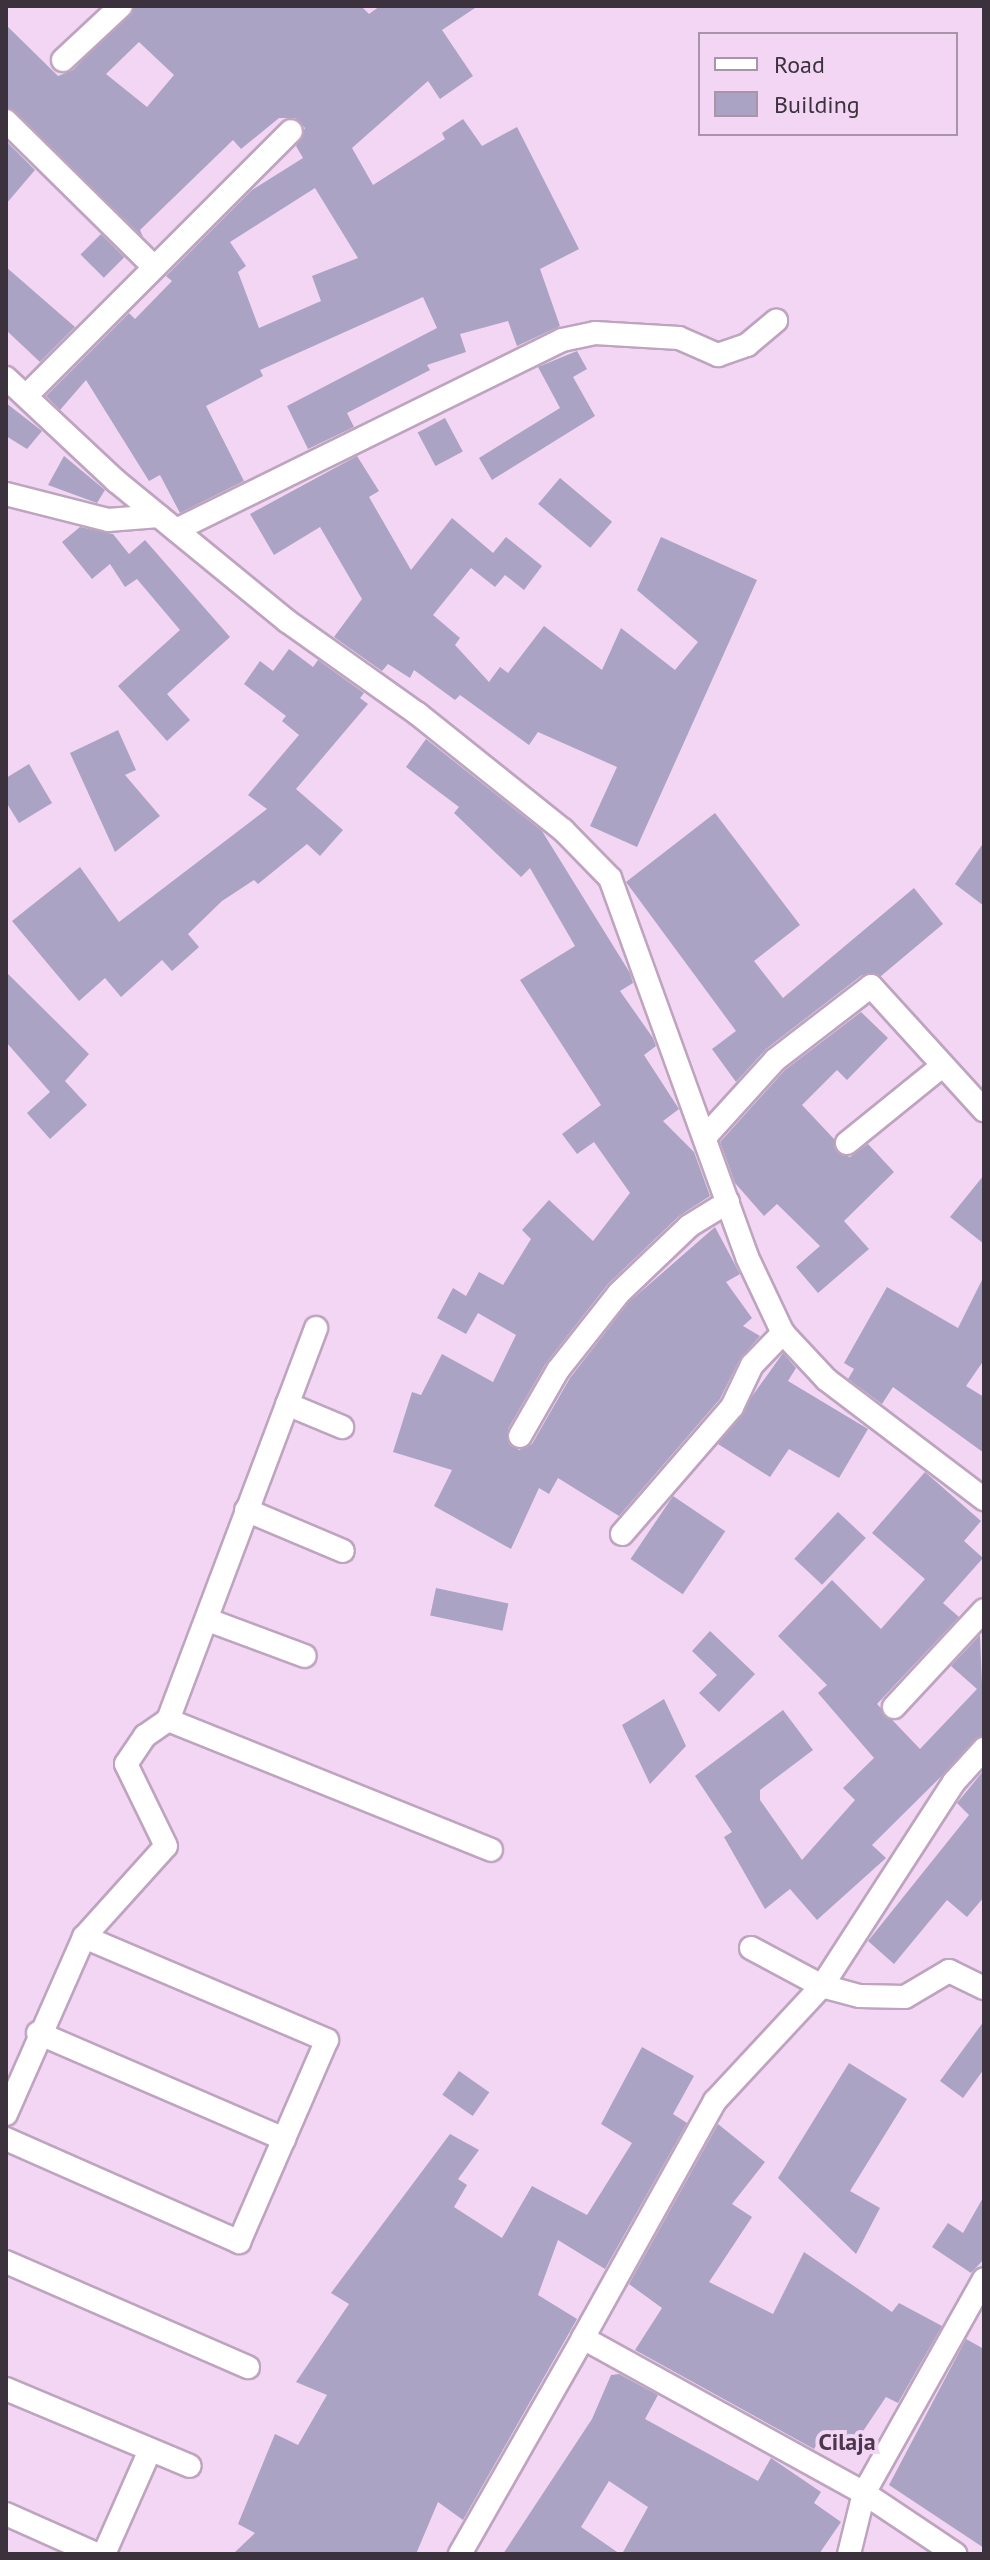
<!DOCTYPE html>
<style>
body{margin:0}
#map{position:relative;width:990px;height:2560px;overflow:hidden;background:#f2d6f3;font-family:"PT Sans",sans-serif}
div>[style]{position:absolute}
[style*='--x']{left:calc(var(--x)*1px);top:calc(var(--y)*1px);width:calc(var(--w)*1px);rotate:calc(var(--a)*1deg)}
.building>*{inset:0;background:#aba3c4;transform-origin:0 0}
.roads{filter:drop-shadow(2px 0 #bea4bf) drop-shadow(-2px 0 #bea4bf) drop-shadow(0 2px #bea4bf) drop-shadow(0 -2px #bea4bf)}
.street>*{height:22px;margin:-11px;padding:0 11px;transform-origin:11px;border-radius:11px;background:#fff}
span{translate:-50% -50%;white-space:nowrap;text-align:center;line-height:1.15;-webkit-text-stroke:8px #f2d6f3;paint-order:stroke}
.quarter-label{font-size:24px;color:#4c364d;font-weight:700}
.frame{position:absolute;inset:0;border:8px solid #3c323d;pointer-events:none}
.legend{position:absolute;left:698px;top:32px;width:260px;height:104px;box-sizing:border-box;background:#f2d6f3;border:2px solid #a994aa;margin:0;padding:10px 14px;list-style:none;font-size:24px;color:#3c323d}
.legend li{display:flex;align-items:center;gap:16px;height:40px}
.legend b{width:40px;border:2px solid #a994aa}
</style>
<div id="map">
<div class="building">
<i style="clip-path:polygon(evenodd,135px 6px,361px 6px,369px 14px,380px 6px,478px 6px,442px 30px,473px 76px,440px 99px,428px 81px,352px 148px,373px 185px,445px 139px,442px 133px,463px 119px,482px 146px,517px 127px,579px 249px,540px 269px,560px 326px,517px 346px,508px 321px,460px 334px,466px 352px,427px 365px,430px 370px,347px 413px,354px 427px,308px 449px,287px 406px,437px 328px,423px 297px,260px 370px,263px 376px,206px 406px,244px 481px,180px 513px,160px 475px,149px 481px,86px 380px,60px 410px,46px 396px,129px 313px,135px 319px,172px 281px,166px 276px,252px 190px,303px 158px,296px 146px,305px 128px,295px 118px,279px 118px,241px 149px,233px 140px,140px 230px,143px 237px,6px 107px,6px 25px,58px 76px,73px 70px,135px 6px,139px 42px,174px 75px,147px 107px,106px 74px,139px 42px,135px 6px,315px 188px,358px 258px,312px 276px,321px 301px,259px 328px,238px 272px,246px 266px,230px 242px,315px 188px)"></i>
<i style="clip-path:polygon(6px 141px,35px 170px,6px 204px)"></i>
<i style="left:101px;top:234px;width:33px;height:29px;rotate:45deg"></i>
<i style="clip-path:polygon(6px 267px,75px 327px,40px 362px,6px 330px)"></i>
<i style="clip-path:polygon(577px 351px,587px 369px,573px 377px,595px 416px,492px 480px,479px 458px,560px 408px,538px 367px)"></i>
<i style="clip-path:polygon(6px 403px,42px 431px,27px 449px,6px 436px)"></i>
<i style="left:445px;top:418px;width:38px;height:31px;rotate:62deg"></i>
<i style="clip-path:polygon(64px 456px,105px 490px,97px 503px,48px 485px)"></i>
<i style="clip-path:polygon(357px 456px,379px 491px,369px 497px,411px 570px,452px 518px,493px 553px,506px 537px,542px 566px,524px 590px,505px 575px,495px 587px,471px 568px,433px 615px,460px 638px,455px 645px,489px 682px,500px 667px,508px 673px,544px 626px,602px 670px,621px 628px,675px 670px,698px 642px,637px 590px,661px 537px,757px 580px,637px 847px,590px 826px,617px 767px,538px 732px,529px 745px,460px 695px,455px 700px,414px 670px,410px 678px,388px 664px,382px 671px,334px 637px,362px 599px,320px 527px,274px 555px,250px 514px)"></i>
<i style="left:560px;top:478px;width:68px;height:34px;rotate:40deg"></i>
<i style="clip-path:polygon(80px 527px,113px 534px,129px 554px,145px 540px,230px 637px,167px 694px,190px 720px,167px 741px,118px 686px,180px 630px,137px 579px,125px 587px,110px 564px,92px 579px,62px 542px)"></i>
<i style="clip-path:polygon(289px 649px,313px 667px,318px 660px,364px 693px,360px 698px,368px 704px,296px 789px,343px 830px,320px 856px,307px 844px,258px 884px,254px 880px,222px 901px,188px 934px,199px 947px,172px 971px,162px 960px,121px 997px,105px 978px,79px 1001px,12px 921px,80px 867px,119px 922px,267px 809px,248px 795px,299px 735px,282px 721px,286px 716px,244px 684px,260px 661px,273px 671px)"></i>
<i style="clip-path:polygon(118px 730px,136px 770px,125px 775px,160px 816px,115px 852px,70px 753px)"></i>
<i style="clip-path:polygon(426px 739px,542px 831px,630px 973px,633px 983px,620px 991px,653px 1038px,656px 1046px,644px 1055px,679px 1109px,663px 1121px,694px 1152px,710px 1196px,679px 1216px,608px 1284px,546px 1363px,508px 1429px,508px 1442px,519px 1450px,532px 1444px,570px 1378px,629px 1302px,715px 1227px,740px 1274px,726px 1282px,752px 1318px,743px 1326px,760px 1336px,740px 1359px,720px 1399px,619px 1516px,558px 1478px,549px 1494px,539px 1488px,511px 1549px,434px 1506px,452px 1470px,393px 1452px,412px 1392px,421px 1395px,442px 1354px,493px 1382px,516px 1335px,478px 1313px,466px 1334px,437px 1318px,453px 1288px,466px 1296px,479px 1272px,503px 1285px,531px 1239px,522px 1230px,549px 1200px,593px 1241px,630px 1193px,594px 1142px,577px 1154px,562px 1134px,601px 1105px,520px 980px,575px 946px,530px 868px,521px 877px,454px 813px,459px 807px,406px 767px)"></i>
<i style="clip-path:polygon(29px 764px,52px 803px,19px 823px,6px 802px,6px 778px)"></i>
<i style="clip-path:polygon(715px 813px,800px 925px,754px 961px,783px 998px,914px 888px,943px 924px,881px 976px,862px 975px,766px 1049px,736px 1082px,712px 1049px,736px 1031px,626px 882px)"></i>
<i style="clip-path:polygon(984px 842px,984px 906px,955px 884px)"></i>
<i style="clip-path:polygon(6px 972px,89px 1054px,65px 1081px,87px 1105px,50px 1139px,27px 1113px,50px 1092px,6px 1042px)"></i>
<i style="clip-path:polygon(861px 1012px,888px 1038px,847px 1080px,837px 1070px,802px 1105px,834px 1139px,837px 1152px,850px 1157px,868px 1144px,894px 1172px,844px 1221px,869px 1249px,818px 1293px,796px 1267px,820px 1246px,777px 1204px,764px 1216px,735px 1183px,720px 1142px,785px 1070px)"></i>
<i style="clip-path:polygon(984px 1175px,984px 1244px,950px 1217px)"></i>
<i style="clip-path:polygon(984px 1276px,984px 1360px,966px 1386px,984px 1397px,984px 1453px,893px 1387px,882px 1404px,848px 1379px,854px 1369px,844px 1363px,887px 1287px,958px 1328px)"></i>
<i style="clip-path:polygon(783px 1353px,796px 1368px,788px 1381px,868px 1429px,839px 1478px,789px 1449px,770px 1477px,718px 1444px)"></i>
<i style="clip-path:polygon(925px 1472px,981px 1521px,964px 1541px,983px 1558px,943px 1603px,959px 1617px,877px 1704px,920px 1749px,977px 1689px,951px 1666px,980px 1635px,984px 1734px,872px 1845px,886px 1858px,817px 1920px,790px 1889px,765px 1909px,724px 1837px,732px 1832px,695px 1776px,783px 1710px,813px 1750px,760px 1790px,760px 1800px,802px 1860px,855px 1800px,843px 1788px,874px 1758px,818px 1693px,827px 1685px,778px 1636px,832px 1580px,881px 1629px,925px 1579px,872px 1533px)"></i>
<i style="left:673px;top:1496px;width:63px;height:76px;rotate:34deg"></i>
<i style="left:838px;top:1512px;width:38px;height:64px;rotate:43deg"></i>
<i style="left:436px;top:1588px;width:74px;height:28px;rotate:12deg"></i>
<i style="clip-path:polygon(710px 1631px,755px 1674px,719px 1712px,699px 1693px,717px 1675px,692px 1651px)"></i>
<i style="clip-path:polygon(664px 1699px,686px 1746px,650px 1784px,622px 1725px)"></i>
<i style="clip-path:polygon(984px 1770px,984px 1897px,967px 1917px,947px 1900px,894px 1964px,868px 1941px,969px 1815px,957px 1803px)"></i>
<i style="clip-path:polygon(984px 2021px,984px 2069px,963px 2098px,940px 2081px)"></i>
<i style="clip-path:polygon(642px 2047px,694px 2076px,673px 2114px,687px 2123px,605px 2269px,558px 2240px,538px 2295px,577px 2319px,463px 2520px,438px 2502px,416px 2554px,233px 2554px,255px 2533px,238px 2524px,275px 2434px,298px 2445px,327px 2395px,296px 2382px,349px 2304px,331px 2293px,450px 2134px,479px 2150px,458px 2179px,467px 2185px,454px 2207px,502px 2238px,532px 2186px,587px 2215px,632px 2143px,601px 2124px)"></i>
<i style="clip-path:polygon(849px 2063px,907px 2099px,850px 2191px,880px 2208px,856px 2254px,778px 2178px)"></i>
<i style="left:459px;top:2071px;width:37px;height:29px;rotate:35deg"></i>
<i style="clip-path:polygon(718px 2124px,765px 2162px,732px 2204px,752px 2217px,709px 2282px,773px 2314px,804px 2252px,892px 2312px,899px 2303px,942px 2326px,898px 2403px,886px 2397px,849px 2452px,822px 2435px,814px 2449px,635px 2350px,662px 2308px,629px 2284px)"></i>
<i style="clip-path:polygon(984px 2196px,984px 2259px,971px 2273px,932px 2247px,948px 2223px,963px 2233px)"></i>
<i style="clip-path:polygon(966px 2339px,984px 2349px,984px 2548px,889px 2485px)"></i>
<i style="clip-path:polygon(619px 2374px,658px 2395px,645px 2419px,758px 2481px,771px 2458px,821px 2492px,814px 2503px,841px 2522px,819px 2554px,622px 2554px,648px 2507px,609px 2481px,581px 2527px,620px 2554px,503px 2554px,592px 2419px,611px 2375px)"></i>
</div>
<div class="roads">
<div class="street">
<i style="--x:63;--y:60;--w:79;--a:-43"></i>
<i style="--x:6;--y:121;--w:208;--a:44.6"></i>
<i style="--x:6;--y:378;--w:151;--a:43.1"></i>
<i style="--x:116;--y:481;--w:221;--a:39.3"></i>
<i style="--x:287;--y:621;--w:161;--a:35.4"></i>
<i style="--x:418;--y:714;--w:186;--a:38.7"></i>
<i style="--x:563;--y:830;--w:67;--a:45.6"></i>
<i style="--x:610;--y:878;--w:403;--a:70.1"></i>
<i style="--x:747;--y:1257;--w:84;--a:64.7"></i>
<i style="--x:783;--y:1333;--w:64;--a:46.9"></i>
<i style="--x:827;--y:1380;--w:197;--a:37.2"></i>
<i style="--x:27;--y:395;--w:373;--a:-45"></i>
<i style="--x:6;--y:494;--w:105;--a:14.3"></i>
<i style="--x:108;--y:520;--w:51;--a:-4.5"></i>
<i style="--x:176;--y:530;--w:430;--a:-26.2"></i>
<i style="--x:562;--y:340;--w:34;--a:-12"></i>
<i style="--x:595;--y:333;--w:84;--a:3.4"></i>
<i style="--x:679;--y:338;--w:43;--a:23.6"></i>
<i style="--x:718;--y:355;--w:31;--a:-19"></i>
<i style="--x:747;--y:345;--w:38;--a:-40"></i>
<i style="--x:705;--y:1137;--w:104;--a:-47.7"></i>
<i style="--x:775;--y:1060;--w:121;--a:-37.6"></i>
<i style="--x:871;--y:986;--w:168;--a:47.7"></i>
<i style="--x:847;--y:1143;--w:122;--a:-39"></i>
<i style="--x:287;--y:1404;--w:60;--a:22.7"></i>
<i style="--x:520;--y:1436;--w:76;--a:-60.1"></i>
<i style="--x:558;--y:1370;--w:98;--a:-51.6"></i>
<i style="--x:619;--y:1293;--w:97;--a:-43.7"></i>
<i style="--x:689;--y:1226;--w:46;--a:-31.6"></i>
<i style="--x:246;--y:1510;--w:105;--a:22.9"></i>
<i style="--x:622;--y:1534;--w:168;--a:-49.1"></i>
<i style="--x:732;--y:1407;--w:47;--a:-64.5"></i>
<i style="--x:752;--y:1365;--w:45;--a:-45.9"></i>
<i style="--x:208;--y:1620;--w:103;--a:20.4"></i>
<i style="--x:894;--y:1707;--w:132;--a:-47.1"></i>
<i style="--x:168;--y:1720;--w:348;--a:21.9"></i>
<i style="--x:751;--y:1948;--w:81;--a:28.2"></i>
<i style="--x:822;--y:1986;--w:39;--a:15"></i>
<i style="--x:860;--y:1996;--w:45;--a:1.3"></i>
<i style="--x:905;--y:1997;--w:51;--a:-30.6"></i>
<i style="--x:949;--y:1971;--w:39;--a:26"></i>
<i style="--x:38;--y:2033;--w:268;--a:23.3"></i>
<i style="--x:6;--y:2114;--w:193;--a:-66.2"></i>
<i style="--x:84;--y:1937;--w:122;--a:-48"></i>
<i style="--x:166;--y:1846;--w:91;--a:-116"></i>
<i style="--x:126;--y:1764;--w:34;--a:-56"></i>
<i style="--x:145;--y:1736;--w:28;--a:-35"></i>
<i style="--x:168;--y:1720;--w:419;--a:-69.3"></i>
<i style="--x:6;--y:2139;--w:255;--a:23.8"></i>
<i style="--x:239;--y:2242;--w:220;--a:-66.5"></i>
<i style="--x:327;--y:2040;--w:264;--a:-157"></i>
<i style="--x:6;--y:2262;--w:264;--a:23.5"></i>
<i style="--x:583;--y:2338;--w:271;--a:-60.9"></i>
<i style="--x:715;--y:2101;--w:157;--a:-47.1"></i>
<i style="--x:822;--y:1986;--w:243;--a:-57.1"></i>
<i style="--x:954;--y:1782;--w:45;--a:-47.7"></i>
<i style="--x:6;--y:2389;--w:199;--a:22.7"></i>
<i style="--x:6;--y:2514;--w:98;--a:24"></i>
<i style="--x:104;--y:2554;--w:114;--a:-66.1"></i>
<i style="--x:460;--y:2554;--w:249;--a:-60.3"></i>
<i style="--x:583;--y:2338;--w:321;--a:28.9"></i>
<i style="--x:864;--y:2493;--w:110;--a:33.8"></i>
<i style="--x:849;--y:2554;--w:63;--a:-76.2"></i>
<i style="--x:864;--y:2493;--w:245;--a:-60.7"></i>
</div>
</div>
<div class="quarter-label">
<span style="left:847px;top:2442px">Cilaja</span>
</div>
<div class="frame"></div>
<ul class="legend">
<li><b style="height:10px;background:#fff"></b>Road</li>
<li><b style="height:22px;background:#aba3c4"></b>Building</li>
</ul>
</div>
